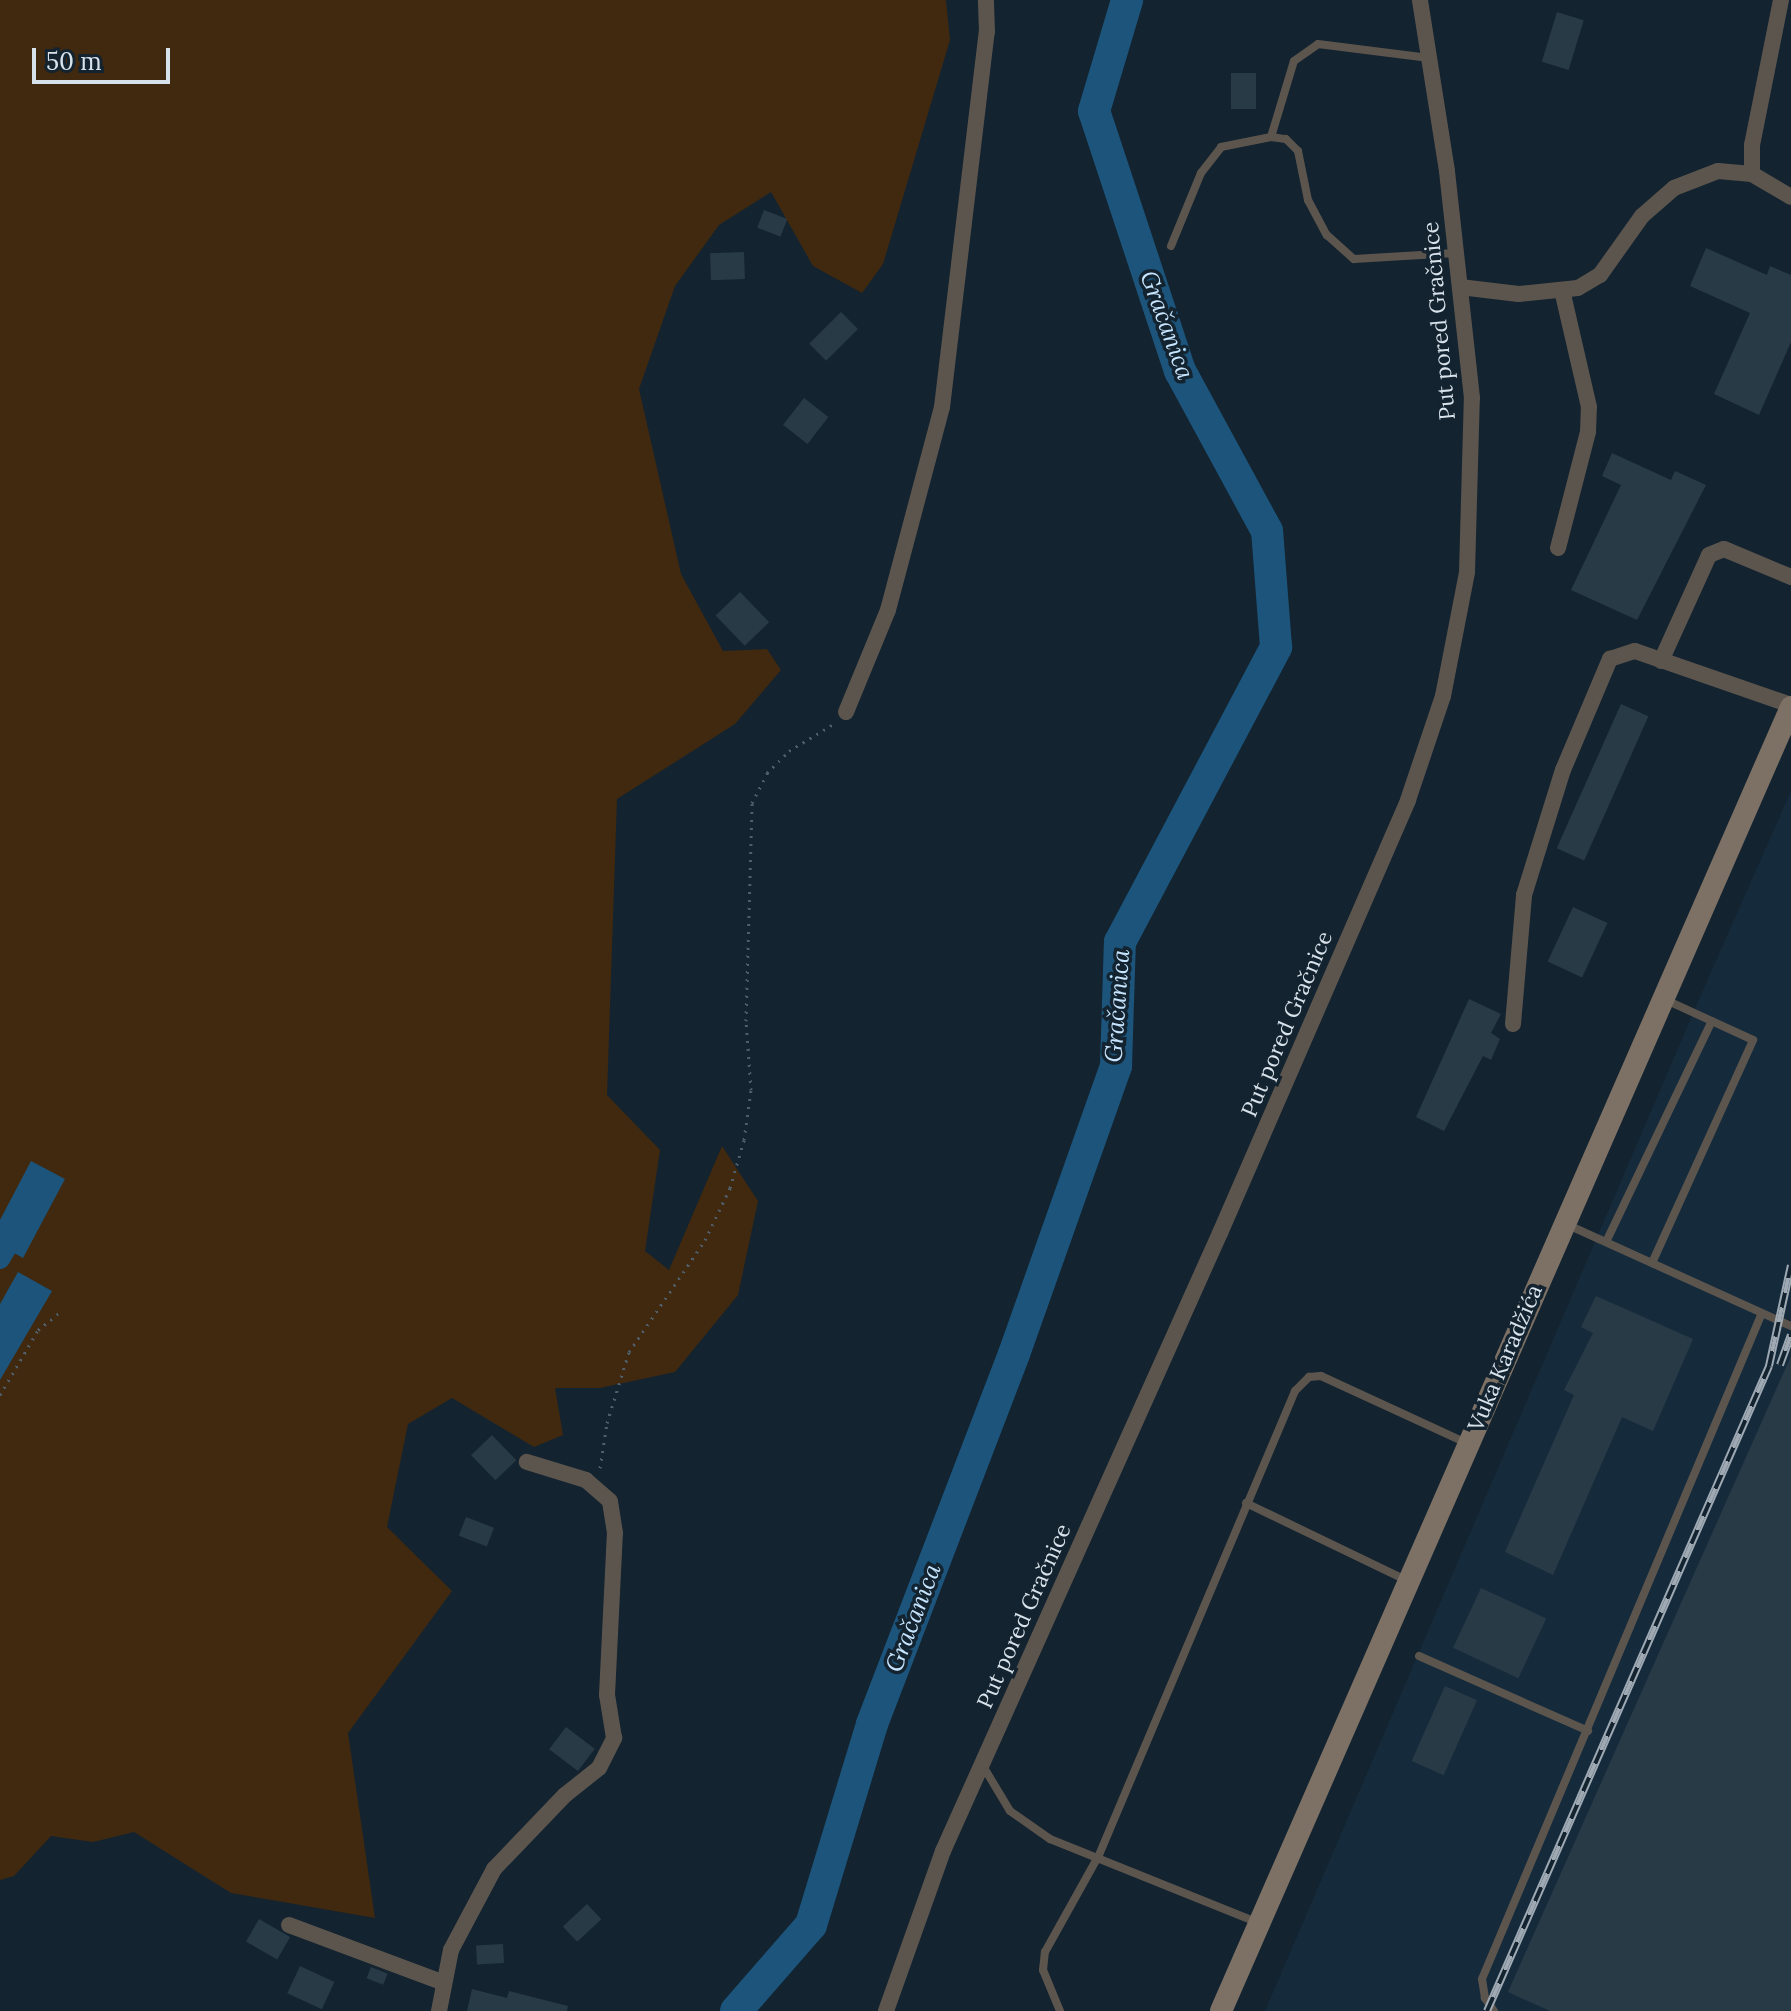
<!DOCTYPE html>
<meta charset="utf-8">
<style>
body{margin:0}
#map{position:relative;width:1791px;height:2011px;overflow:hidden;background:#13232f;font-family:Lora,serif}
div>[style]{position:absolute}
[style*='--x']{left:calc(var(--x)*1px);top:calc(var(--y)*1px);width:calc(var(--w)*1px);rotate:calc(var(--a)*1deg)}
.built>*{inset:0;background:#152b3c}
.green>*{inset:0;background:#40290f}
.water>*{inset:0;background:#1c547b}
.canal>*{height:20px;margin:-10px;padding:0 10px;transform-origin:10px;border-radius:10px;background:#1c547b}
.river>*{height:32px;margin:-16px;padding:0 16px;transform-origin:16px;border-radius:16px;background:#1c547b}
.building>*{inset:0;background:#293a47;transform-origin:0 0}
.path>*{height:3px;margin-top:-1.5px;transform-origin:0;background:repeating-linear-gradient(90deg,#505e69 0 2px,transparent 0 8px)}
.lane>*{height:8px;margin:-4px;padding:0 4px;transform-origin:4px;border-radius:4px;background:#5c554e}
.street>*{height:16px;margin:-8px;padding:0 8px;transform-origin:8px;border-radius:8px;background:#5c554e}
.secondary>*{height:22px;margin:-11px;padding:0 11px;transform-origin:11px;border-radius:11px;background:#7d7166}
.rail>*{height:8px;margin-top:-4px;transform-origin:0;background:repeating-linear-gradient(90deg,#13232f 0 15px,#9ea9b3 0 30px);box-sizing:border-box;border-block:2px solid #9ea9b3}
span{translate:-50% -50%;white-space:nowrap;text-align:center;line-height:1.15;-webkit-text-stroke:7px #13232f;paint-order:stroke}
.street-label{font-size:22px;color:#d8e2eb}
.water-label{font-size:24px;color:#c7e5fe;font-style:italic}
.scale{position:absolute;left:32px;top:48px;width:138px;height:36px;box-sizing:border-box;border:4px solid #d8e2eb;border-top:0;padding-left:10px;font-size:24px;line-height:28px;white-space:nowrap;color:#d8e2eb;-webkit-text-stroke:6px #13232f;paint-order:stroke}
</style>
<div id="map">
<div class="built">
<i style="clip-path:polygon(1791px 791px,1791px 2011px,1265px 2011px,1700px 997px)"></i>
</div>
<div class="green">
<i style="clip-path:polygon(0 0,946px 0,950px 40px,883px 264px,862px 293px,813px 266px,771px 192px,719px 225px,675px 286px,639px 389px,681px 574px,723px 651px,767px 649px,781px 670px,735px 724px,617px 799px,607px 1095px,660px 1150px,645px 1251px,669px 1270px,722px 1146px,758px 1201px,738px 1295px,675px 1372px,600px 1388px,555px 1388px,563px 1435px,534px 1447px,452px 1398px,408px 1424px,387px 1527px,452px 1591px,348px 1733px,375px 1918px,231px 1893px,134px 1832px,93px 1842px,51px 1836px,14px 1876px,0 1880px)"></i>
</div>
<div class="water">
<i style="clip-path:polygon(31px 1161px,65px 1179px,23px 1258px,0 1245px,0 1220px)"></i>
<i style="clip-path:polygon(18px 1272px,52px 1291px,0 1380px,0 1304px)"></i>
</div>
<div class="canal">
<i style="--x:0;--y:1259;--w:12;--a:-59"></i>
</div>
<div class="river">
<i style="--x:736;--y:2011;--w:114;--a:-48.9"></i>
<i style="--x:811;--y:1925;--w:210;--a:-73.1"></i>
<i style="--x:872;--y:1724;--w:396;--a:-69"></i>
<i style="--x:1014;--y:1354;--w:306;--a:-70.5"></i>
<i style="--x:1116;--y:1066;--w:124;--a:-88.2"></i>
<i style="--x:1120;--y:942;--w:334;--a:-62.1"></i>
<i style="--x:1276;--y:647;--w:116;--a:-94.4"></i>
<i style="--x:1267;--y:531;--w:182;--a:-118.5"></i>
<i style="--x:1180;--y:371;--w:274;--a:-108.3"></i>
<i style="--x:1094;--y:111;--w:116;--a:-73.4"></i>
</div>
<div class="building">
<i style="left:1557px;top:12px;width:28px;height:52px;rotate:17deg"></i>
<i style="left:1231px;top:73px;width:25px;height:36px"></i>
<i style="left:764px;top:210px;width:25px;height:19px;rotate:21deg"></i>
<i style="clip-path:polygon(1706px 248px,1767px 275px,1770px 266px,1791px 275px,1791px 342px,1759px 415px,1714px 394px,1750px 313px,1690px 286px)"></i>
<i style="left:744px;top:252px;width:27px;height:34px;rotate:88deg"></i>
<i style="left:841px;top:312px;width:24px;height:45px;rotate:45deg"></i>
<i style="left:804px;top:398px;width:31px;height:34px;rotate:38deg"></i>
<i style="clip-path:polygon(1612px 453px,1671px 480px,1675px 471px,1706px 485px,1637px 620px,1571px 590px,1621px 485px,1602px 476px)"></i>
<i style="left:740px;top:592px;width:42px;height:34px;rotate:46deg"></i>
<i style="left:1621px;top:704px;width:30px;height:158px;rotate:24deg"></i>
<i style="left:1573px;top:907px;width:38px;height:60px;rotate:25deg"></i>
<i style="clip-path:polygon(1469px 999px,1501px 1014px,1491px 1033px,1500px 1039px,1491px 1060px,1483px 1056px,1444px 1131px,1416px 1117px)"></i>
<i style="clip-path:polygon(1596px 1296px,1693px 1339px,1653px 1431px,1622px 1417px,1553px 1575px,1505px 1552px,1574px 1395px,1564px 1390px,1593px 1333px,1581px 1327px)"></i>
<i style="clip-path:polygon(1791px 1356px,1791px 2011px,1550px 2011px,1508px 1992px)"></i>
<i style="left:492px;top:1435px;width:35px;height:29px;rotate:46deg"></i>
<i style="left:466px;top:1517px;width:30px;height:20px;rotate:21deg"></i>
<i style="left:1481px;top:1588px;width:72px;height:66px;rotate:25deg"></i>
<i style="left:1445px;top:1686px;width:35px;height:82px;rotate:24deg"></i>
<i style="left:566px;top:1727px;width:36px;height:28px;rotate:37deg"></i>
<i style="left:587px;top:1904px;width:21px;height:33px;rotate:47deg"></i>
<i style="left:259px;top:1919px;width:36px;height:26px;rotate:30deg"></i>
<i style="left:503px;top:1944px;width:19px;height:27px;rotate:87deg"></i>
<i style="left:300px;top:1966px;width:38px;height:30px;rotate:25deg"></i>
<i style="left:371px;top:1967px;width:18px;height:12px;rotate:22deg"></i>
<i style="clip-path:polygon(472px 1989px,507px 1998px,509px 1991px,568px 2006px,567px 2011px,467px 2011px)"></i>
</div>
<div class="path">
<i style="--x:0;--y:1395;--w:75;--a:-59.7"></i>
<i style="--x:38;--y:1330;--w:28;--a:-39"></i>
<i style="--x:600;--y:1468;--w:46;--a:-81.2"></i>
<i style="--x:607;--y:1423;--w:74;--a:-72.8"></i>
<i style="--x:629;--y:1352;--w:135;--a:-55.8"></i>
<i style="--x:705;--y:1240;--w:58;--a:-64.3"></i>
<i style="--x:730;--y:1188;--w:50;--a:-73.7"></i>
<i style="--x:744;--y:1140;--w:50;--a:-82"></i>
<i style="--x:751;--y:1090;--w:69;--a:-94.1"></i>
<i style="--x:746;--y:1021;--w:218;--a:-88.4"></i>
<i style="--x:752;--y:803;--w:34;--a:-63"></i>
<i style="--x:767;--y:773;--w:31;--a:-45"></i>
<i style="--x:789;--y:751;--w:54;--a:-31.3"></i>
</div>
<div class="lane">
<i style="--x:1271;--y:137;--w:79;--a:-73.2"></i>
<i style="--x:1294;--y:61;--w:29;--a:-35"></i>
<i style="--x:1318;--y:44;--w:112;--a:7.2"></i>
<i style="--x:1171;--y:246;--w:79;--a:-67.7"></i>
<i style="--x:1201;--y:173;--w:33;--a:-52"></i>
<i style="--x:1221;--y:147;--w:51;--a:-11.3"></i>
<i style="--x:1271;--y:137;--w:15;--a:8"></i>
<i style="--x:1286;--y:139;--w:17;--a:45"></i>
<i style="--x:1298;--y:151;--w:50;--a:78.5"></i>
<i style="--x:1308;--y:200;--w:40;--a:62"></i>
<i style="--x:1327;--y:235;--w:36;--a:42"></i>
<i style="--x:1354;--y:259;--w:101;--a:-3.4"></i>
<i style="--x:1568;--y:1225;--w:245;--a:24.4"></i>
<i style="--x:1606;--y:1242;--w:245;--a:-64.4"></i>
<i style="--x:1652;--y:1263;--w:245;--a:-65.6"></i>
<i style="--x:1753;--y:1040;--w:98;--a:-155.3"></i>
<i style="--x:1246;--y:1503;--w:180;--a:25.7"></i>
<i style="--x:1419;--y:1656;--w:185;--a:23.9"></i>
<i style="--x:983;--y:1766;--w:52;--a:59"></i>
<i style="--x:1010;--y:1811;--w:49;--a:35"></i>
<i style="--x:1050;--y:1839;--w:225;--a:21.9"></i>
<i style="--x:1060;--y:2011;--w:44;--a:-112.5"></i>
<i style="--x:1043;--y:1970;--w:18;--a:-84"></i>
<i style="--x:1045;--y:1952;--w:111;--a:-60.9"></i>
<i style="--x:1099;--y:1855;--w:504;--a:-67.1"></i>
<i style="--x:1295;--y:1391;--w:20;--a:-45"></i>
<i style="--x:1309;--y:1377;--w:12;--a:-5"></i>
<i style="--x:1321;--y:1376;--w:161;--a:24.7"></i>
<i style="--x:1494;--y:2011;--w:16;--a:-125"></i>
<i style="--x:1485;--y:1998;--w:19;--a:-99"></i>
<i style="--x:1482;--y:1979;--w:722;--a:-67.2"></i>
</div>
<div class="street">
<i style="--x:1781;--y:0;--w:148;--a:101.3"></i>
<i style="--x:1752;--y:145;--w:29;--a:90"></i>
<i style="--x:1752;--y:174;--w:45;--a:30.5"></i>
<i style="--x:1460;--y:287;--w:59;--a:6.8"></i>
<i style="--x:1519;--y:294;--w:59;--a:-5.8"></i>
<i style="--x:1578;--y:288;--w:26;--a:-31"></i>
<i style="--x:1600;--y:275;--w:72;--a:-54.6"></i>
<i style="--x:1642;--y:216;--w:43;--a:-41.2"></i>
<i style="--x:1674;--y:188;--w:47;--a:-21.1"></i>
<i style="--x:1718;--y:171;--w:34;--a:5"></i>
<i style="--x:1558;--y:548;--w:120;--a:-75.5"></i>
<i style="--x:1588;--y:432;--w:25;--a:-88"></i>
<i style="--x:1589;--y:407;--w:120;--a:-103"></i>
<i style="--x:1661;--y:661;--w:116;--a:-65.6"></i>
<i style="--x:1709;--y:555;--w:16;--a:-22"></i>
<i style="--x:1724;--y:549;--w:73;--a:22.7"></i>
<i style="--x:846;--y:712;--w:110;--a:-67.6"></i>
<i style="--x:888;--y:610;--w:210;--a:-75.1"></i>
<i style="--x:942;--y:407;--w:378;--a:-83.2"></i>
<i style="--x:987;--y:32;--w:32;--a:-92"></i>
<i style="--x:1513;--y:1024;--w:129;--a:-85.1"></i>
<i style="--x:1524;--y:895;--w:131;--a:-72.7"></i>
<i style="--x:1563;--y:770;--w:121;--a:-67.1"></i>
<i style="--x:1610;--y:659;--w:26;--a:-18"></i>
<i style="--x:1635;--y:651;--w:165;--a:19.1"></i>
<i style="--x:289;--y:1925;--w:165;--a:20.5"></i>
<i style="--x:439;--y:2011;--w:62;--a:-78.9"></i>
<i style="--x:451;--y:1950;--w:92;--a:-62"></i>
<i style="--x:494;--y:1869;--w:103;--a:-46.2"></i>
<i style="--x:565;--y:1795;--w:43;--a:-38.5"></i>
<i style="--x:599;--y:1768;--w:34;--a:-63"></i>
<i style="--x:614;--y:1738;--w:44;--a:-99.2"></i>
<i style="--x:607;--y:1695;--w:162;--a:-87.2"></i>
<i style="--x:615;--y:1533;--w:32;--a:-99"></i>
<i style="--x:610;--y:1501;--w:32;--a:-139"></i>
<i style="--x:586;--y:1480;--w:62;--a:-163"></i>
<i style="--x:886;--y:2011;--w:170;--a:-70.4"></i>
<i style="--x:943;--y:1851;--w:677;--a:-65.86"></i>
<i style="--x:1220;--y:1233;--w:472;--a:-66.5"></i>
<i style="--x:1408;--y:800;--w:110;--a:-71.4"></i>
<i style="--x:1443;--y:696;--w:126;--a:-79"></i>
<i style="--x:1467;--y:572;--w:174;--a:-88.4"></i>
<i style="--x:1472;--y:398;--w:228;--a:-96.3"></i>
<i style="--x:1447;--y:171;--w:173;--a:-99"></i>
</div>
<div class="secondary">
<i style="--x:1221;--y:2011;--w:1423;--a:-66.39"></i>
</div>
<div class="rail">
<i style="--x:1780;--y:1365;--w:32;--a:-70"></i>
<i style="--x:1487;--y:2011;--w:704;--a:-66.38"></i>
<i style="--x:1769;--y:1366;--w:103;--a:-77.7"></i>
</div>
<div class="street-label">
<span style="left:1439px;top:321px;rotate:-95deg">Put pored Gračnice</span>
<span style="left:1287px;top:1024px;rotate:-67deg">Put pored Gračnice</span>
<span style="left:1505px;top:1358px;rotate:-67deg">Vuka Karadžića</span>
<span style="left:1024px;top:1616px;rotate:-66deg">Put pored Gračnice</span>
</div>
<div class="water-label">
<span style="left:1167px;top:325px;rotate:70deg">Gračanica</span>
<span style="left:1117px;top:1006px;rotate:-86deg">Gračanica</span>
<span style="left:913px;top:1618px;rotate:-69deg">Gračanica</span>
</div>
<div class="scale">50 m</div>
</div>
